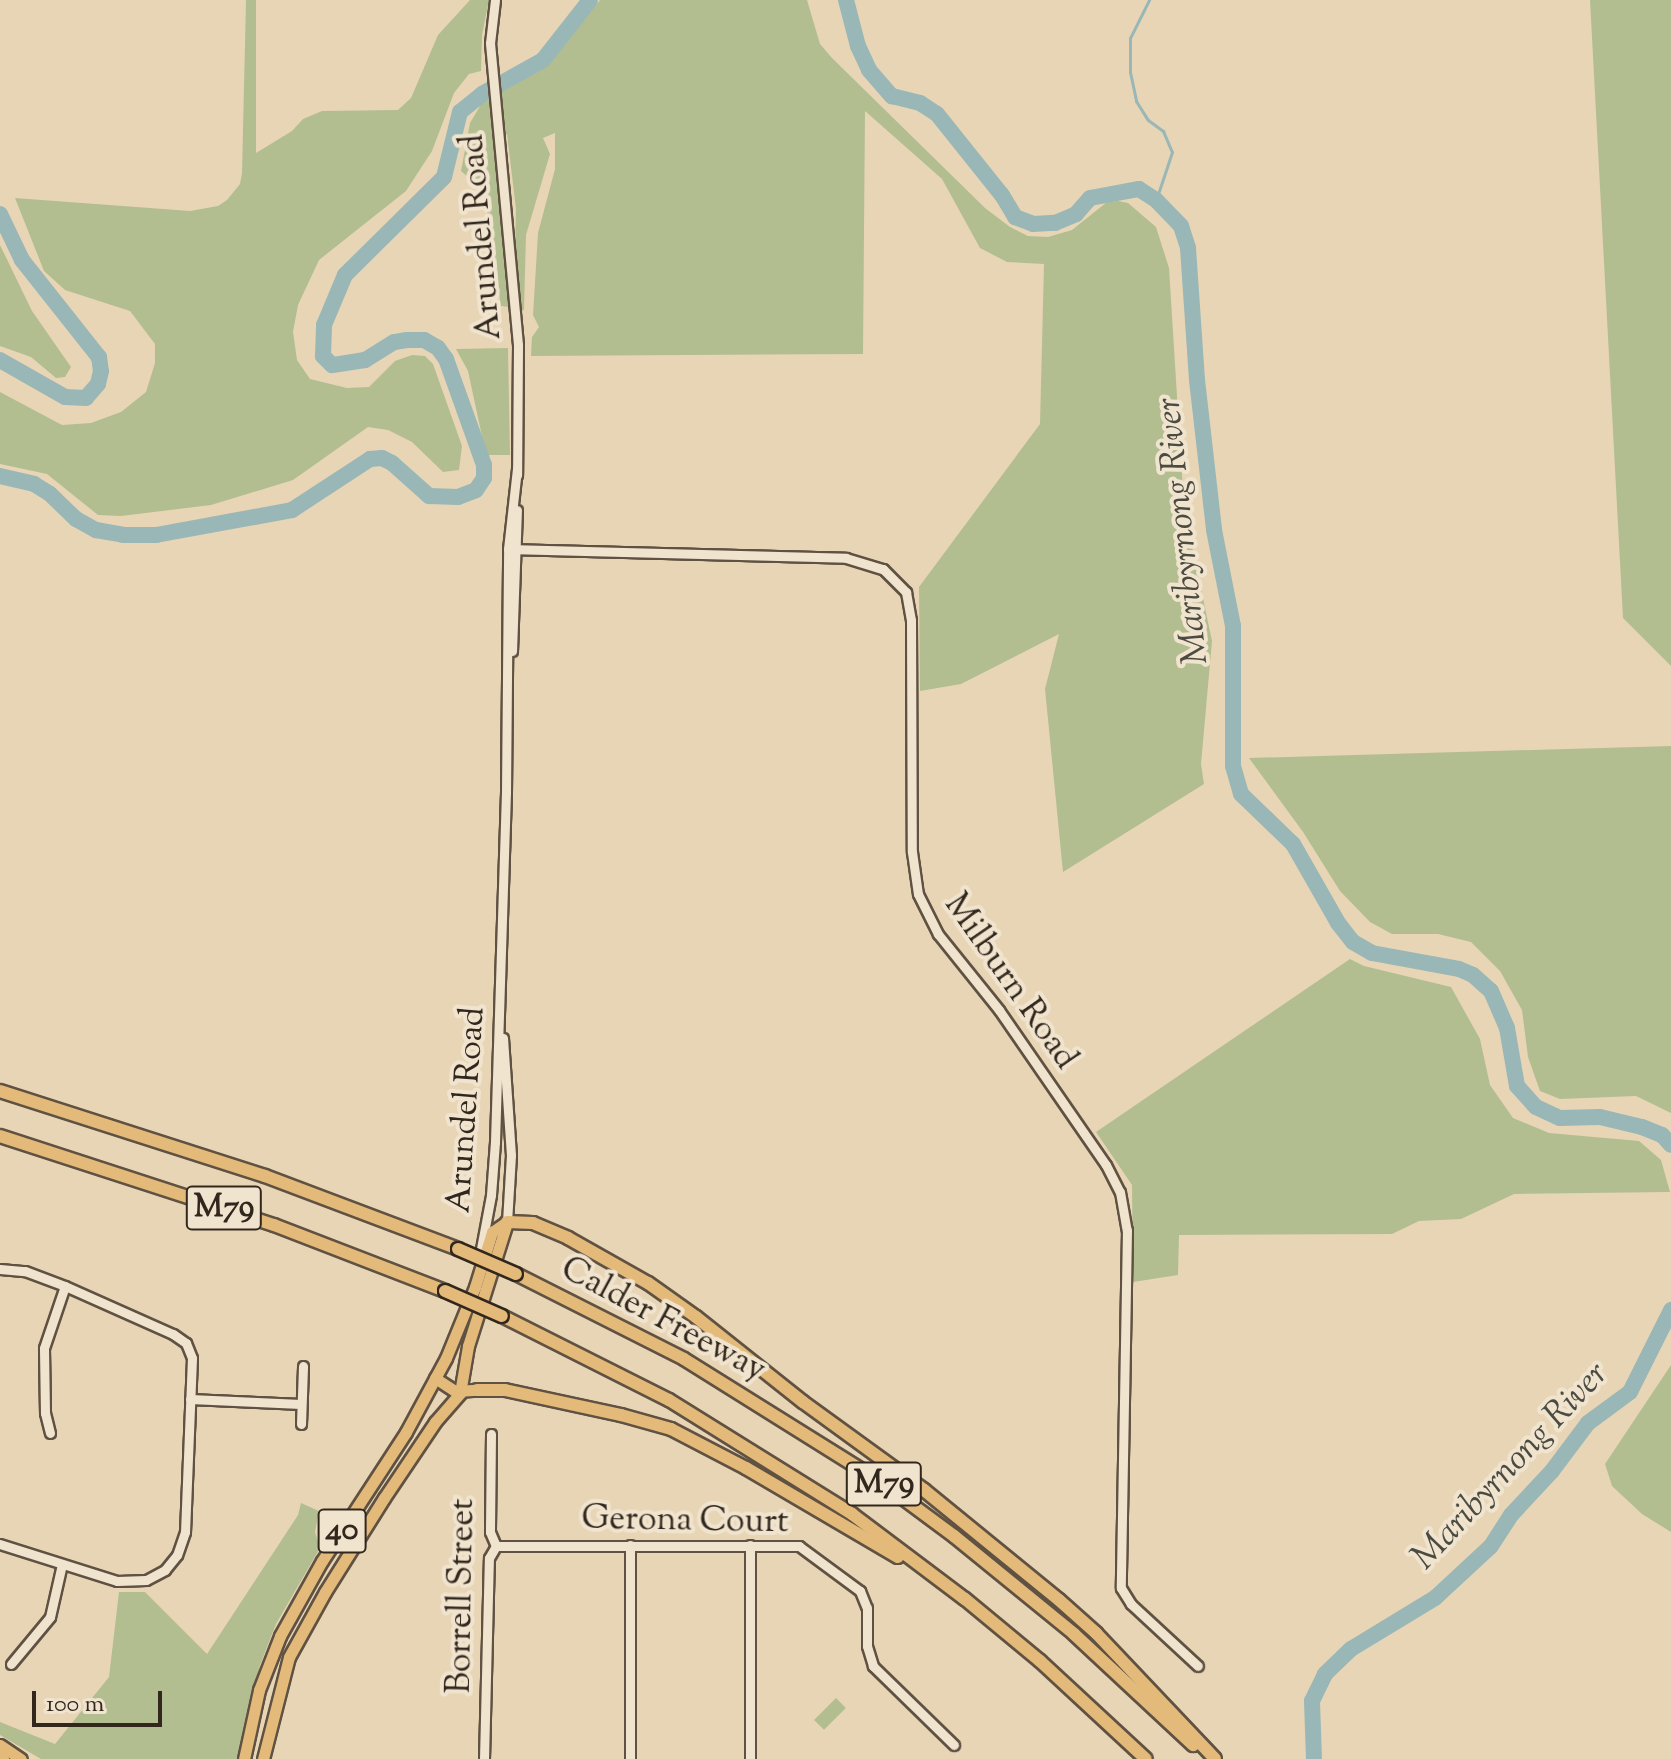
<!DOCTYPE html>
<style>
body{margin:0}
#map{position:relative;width:1671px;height:1759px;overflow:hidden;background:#e8d5b5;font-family:"Sorts Mill Goudy",serif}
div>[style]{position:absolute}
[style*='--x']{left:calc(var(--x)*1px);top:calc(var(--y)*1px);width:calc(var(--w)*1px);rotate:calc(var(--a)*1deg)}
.green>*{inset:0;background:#b2be90;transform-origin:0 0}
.stream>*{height:3px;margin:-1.5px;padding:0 1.5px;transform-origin:1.5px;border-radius:1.5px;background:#99b7b6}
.river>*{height:16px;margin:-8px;padding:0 8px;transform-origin:8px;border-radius:8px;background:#99b7b6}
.roads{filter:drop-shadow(2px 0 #605242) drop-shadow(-2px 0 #605242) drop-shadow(0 2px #605242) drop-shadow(0 -2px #605242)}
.minor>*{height:9px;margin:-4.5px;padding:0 4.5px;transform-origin:4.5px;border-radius:4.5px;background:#f0e4cf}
.major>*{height:11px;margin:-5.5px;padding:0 5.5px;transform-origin:5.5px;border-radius:5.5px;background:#e4ba7a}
.highway>*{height:12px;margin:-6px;padding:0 6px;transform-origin:6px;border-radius:6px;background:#e4ba7a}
.bridges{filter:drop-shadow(2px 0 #32271c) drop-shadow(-2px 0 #32271c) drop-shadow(0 2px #32271c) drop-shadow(0 -2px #32271c)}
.highway-bridge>*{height:12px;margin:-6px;padding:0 6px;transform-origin:6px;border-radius:6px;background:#e4ba7a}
span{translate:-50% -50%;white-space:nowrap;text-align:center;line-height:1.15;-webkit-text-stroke:8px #f0e4cf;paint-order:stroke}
.shield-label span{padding:2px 6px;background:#f0e4cf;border:2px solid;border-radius:6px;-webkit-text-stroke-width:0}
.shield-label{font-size:32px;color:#32271c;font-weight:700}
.street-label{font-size:34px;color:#32271c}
.water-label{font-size:36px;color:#4c4b42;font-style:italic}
.scale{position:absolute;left:32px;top:1691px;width:130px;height:36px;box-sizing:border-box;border:4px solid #32271c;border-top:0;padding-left:10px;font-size:24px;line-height:28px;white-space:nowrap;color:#32271c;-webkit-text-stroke:6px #f0e4cf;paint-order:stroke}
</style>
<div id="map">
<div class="green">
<i style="clip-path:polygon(246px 0,256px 0,256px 153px,292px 131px,303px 119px,322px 111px,398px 110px,411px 98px,438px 35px,470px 0,489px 0,482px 35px,481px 71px,469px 74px,454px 93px,432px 151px,406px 191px,319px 260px,298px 305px,293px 332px,297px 360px,310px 379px,347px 388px,369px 387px,395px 361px,412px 355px,425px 356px,433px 364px,462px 446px,459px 470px,443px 472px,412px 442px,388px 430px,368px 427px,293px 480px,211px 505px,121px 516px,98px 515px,47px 474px,0 464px,0 392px,62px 425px,91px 423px,121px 412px,146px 392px,155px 363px,155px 344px,130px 311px,65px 290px,44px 271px,15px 198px,190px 211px,218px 206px,227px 200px,240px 184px,242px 173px)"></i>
<i style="clip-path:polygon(600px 0,807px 0,820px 44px,832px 58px,985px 208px,1010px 227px,1028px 236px,1048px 237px,1072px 230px,1107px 202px,1118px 201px,1128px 203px,1156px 227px,1169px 268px,1184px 508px,1212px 641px,1201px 764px,1204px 784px,1063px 872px,1045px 689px,1059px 634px,961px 684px,920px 691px,919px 587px,1040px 424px,1044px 264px,1007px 262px,980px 248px,942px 179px,865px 111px,863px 354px,531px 356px,532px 337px,539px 327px,533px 315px,538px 233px,555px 169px,555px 133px,543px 138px,550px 154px,526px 235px,524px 310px,520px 311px,515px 253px,516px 209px,507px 134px,493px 139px,509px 307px,501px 306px,484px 191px,461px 171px,470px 123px,483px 101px,550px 62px)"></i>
<i style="clip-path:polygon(1590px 0,1671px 0,1671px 666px,1623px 618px)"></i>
<i style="clip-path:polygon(0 245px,32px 311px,71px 367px,65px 377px,56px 378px,31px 357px,0 346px)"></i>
<i style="clip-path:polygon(508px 348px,510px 455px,486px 455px,468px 371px,456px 349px)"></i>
<i style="clip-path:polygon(1671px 746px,1671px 1113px,1636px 1096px,1560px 1099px,1540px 1091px,1528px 1057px,1522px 1010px,1500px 971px,1471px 942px,1438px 934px,1392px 934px,1370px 922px,1340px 891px,1303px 832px,1249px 758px)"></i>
<i style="clip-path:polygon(1350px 959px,1364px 966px,1451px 987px,1480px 1039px,1490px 1085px,1513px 1118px,1549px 1133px,1639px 1141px,1661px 1160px,1670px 1192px,1514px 1194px,1461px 1219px,1419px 1221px,1392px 1234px,1179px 1235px,1178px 1275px,1133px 1282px,1132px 1185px,1096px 1132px)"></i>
<i style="clip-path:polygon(1671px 1365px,1671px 1532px,1642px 1514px,1612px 1486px,1605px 1464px)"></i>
<i style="clip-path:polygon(301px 1503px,319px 1511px,315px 1532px,320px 1548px,276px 1624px,260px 1665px,238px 1759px,41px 1759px,0 1735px,0 1722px,55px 1744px,109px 1677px,119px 1592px,145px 1592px,207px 1654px,298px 1515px)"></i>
<i style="left:836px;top:1698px;width:14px;height:31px;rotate:45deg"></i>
</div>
<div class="stream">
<i style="--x:1149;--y:0;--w:42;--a:116.6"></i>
<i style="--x:1130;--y:38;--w:34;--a:90"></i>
<i style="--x:1130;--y:72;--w:30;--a:78"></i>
<i style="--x:1136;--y:101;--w:22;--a:58"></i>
<i style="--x:1148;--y:120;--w:19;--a:36"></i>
<i style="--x:1163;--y:131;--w:23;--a:67"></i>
<i style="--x:1172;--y:152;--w:51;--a:108.4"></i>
</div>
<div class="river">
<i style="--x:846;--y:0;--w:48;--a:75.4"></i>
<i style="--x:858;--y:46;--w:26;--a:65"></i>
<i style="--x:869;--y:70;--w:35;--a:49"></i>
<i style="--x:892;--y:96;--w:29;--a:14"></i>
<i style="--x:920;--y:103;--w:20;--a:33"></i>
<i style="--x:937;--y:114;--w:104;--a:51.3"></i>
<i style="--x:1002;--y:195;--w:26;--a:59"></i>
<i style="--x:1015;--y:217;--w:19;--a:21"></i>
<i style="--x:1033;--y:224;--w:22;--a:-3"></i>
<i style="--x:1055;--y:223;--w:23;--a:-23"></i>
<i style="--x:1076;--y:214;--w:21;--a:-49"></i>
<i style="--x:1090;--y:198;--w:50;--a:-10.4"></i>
<i style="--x:1139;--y:189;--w:20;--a:33"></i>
<i style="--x:1156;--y:200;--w:36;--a:46"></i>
<i style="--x:1181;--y:226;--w:23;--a:72"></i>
<i style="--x:1188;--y:248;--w:132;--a:86.1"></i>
<i style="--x:1197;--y:380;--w:151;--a:83.5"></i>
<i style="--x:1214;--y:530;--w:98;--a:78.8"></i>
<i style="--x:1233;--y:626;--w:140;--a:90"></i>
<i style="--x:1233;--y:766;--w:29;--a:74"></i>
<i style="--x:1241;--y:794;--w:72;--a:43.9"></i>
<i style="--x:1293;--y:844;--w:91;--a:60.3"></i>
<i style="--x:1338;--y:923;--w:24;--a:52"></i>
<i style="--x:1353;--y:942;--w:22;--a:30"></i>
<i style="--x:1372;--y:953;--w:88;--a:10.4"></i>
<i style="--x:1459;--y:969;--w:15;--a:23"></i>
<i style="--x:1473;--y:975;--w:24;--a:42"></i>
<i style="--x:1491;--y:991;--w:40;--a:66.6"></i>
<i style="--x:1507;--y:1028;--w:59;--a:80.2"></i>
<i style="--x:1517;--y:1086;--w:28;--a:48"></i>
<i style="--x:1536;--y:1107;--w:26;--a:25"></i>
<i style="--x:1560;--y:1118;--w:40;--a:-1.4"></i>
<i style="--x:1600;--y:1117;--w:43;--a:13.4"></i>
<i style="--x:1642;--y:1127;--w:22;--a:22"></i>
<i style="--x:1662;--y:1135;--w:13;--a:48"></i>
<i style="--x:0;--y:214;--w:51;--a:64.4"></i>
<i style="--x:22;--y:260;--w:124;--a:51.6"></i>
<i style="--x:99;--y:357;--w:14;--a:82"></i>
<i style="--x:101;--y:371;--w:13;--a:103"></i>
<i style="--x:98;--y:384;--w:18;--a:131"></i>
<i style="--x:86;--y:398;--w:21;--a:-177"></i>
<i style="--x:65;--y:397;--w:75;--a:-150.4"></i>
<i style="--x:0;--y:476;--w:35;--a:13"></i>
<i style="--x:34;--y:484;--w:19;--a:32"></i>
<i style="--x:50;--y:494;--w:36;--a:44"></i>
<i style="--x:76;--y:519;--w:23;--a:29"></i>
<i style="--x:96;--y:530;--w:27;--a:10"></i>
<i style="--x:123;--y:535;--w:33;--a:0"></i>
<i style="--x:156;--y:535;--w:138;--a:-10.4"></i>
<i style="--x:292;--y:510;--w:93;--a:-33.2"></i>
<i style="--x:370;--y:459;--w:12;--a:-5"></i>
<i style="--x:382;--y:458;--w:11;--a:27"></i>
<i style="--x:392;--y:463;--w:50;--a:41.7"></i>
<i style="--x:429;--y:496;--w:29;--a:2"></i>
<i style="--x:458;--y:497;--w:19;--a:-21"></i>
<i style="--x:476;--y:490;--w:14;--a:-56"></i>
<i style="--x:484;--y:478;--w:13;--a:-90"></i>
<i style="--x:484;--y:465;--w:113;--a:-109.7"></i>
<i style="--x:446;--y:359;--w:14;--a:-126"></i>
<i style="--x:438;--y:348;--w:16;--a:-150"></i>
<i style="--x:424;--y:340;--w:17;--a:180"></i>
<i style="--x:407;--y:340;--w:13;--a:171"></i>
<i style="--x:394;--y:342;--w:34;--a:148"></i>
<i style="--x:365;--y:360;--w:33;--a:171"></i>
<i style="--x:332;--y:365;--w:13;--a:-135"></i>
<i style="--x:323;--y:356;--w:31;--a:-88"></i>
<i style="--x:324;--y:325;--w:54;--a:-67.2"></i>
<i style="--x:345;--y:275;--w:139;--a:-44.7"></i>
<i style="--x:444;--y:177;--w:67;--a:-76.2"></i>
<i style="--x:460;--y:112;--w:28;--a:-39"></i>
<i style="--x:482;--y:94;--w:70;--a:-29.1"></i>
<i style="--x:543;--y:60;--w:76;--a:-51.9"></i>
<i style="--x:1314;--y:1759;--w:58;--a:-92"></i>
<i style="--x:1312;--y:1701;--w:30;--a:-64"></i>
<i style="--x:1325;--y:1674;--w:36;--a:-44"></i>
<i style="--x:1351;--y:1649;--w:98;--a:-31.3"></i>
<i style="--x:1435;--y:1598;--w:76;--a:-42.9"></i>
<i style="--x:1491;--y:1546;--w:37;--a:-57"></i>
<i style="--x:1511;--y:1515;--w:60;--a:-47"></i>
<i style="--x:1552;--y:1471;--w:60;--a:-53.1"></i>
<i style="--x:1588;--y:1423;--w:52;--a:-36.4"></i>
<i style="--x:1630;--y:1392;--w:92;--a:-63.4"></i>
</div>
<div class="roads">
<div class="minor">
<i style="--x:495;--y:0;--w:43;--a:96.6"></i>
<i style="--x:490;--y:43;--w:303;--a:84.7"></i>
<i style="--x:518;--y:345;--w:130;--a:90.4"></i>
<i style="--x:508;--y:549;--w:338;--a:1.5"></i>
<i style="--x:846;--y:558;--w:39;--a:17"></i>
<i style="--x:883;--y:569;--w:33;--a:45"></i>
<i style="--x:906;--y:592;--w:28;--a:80"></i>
<i style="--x:911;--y:620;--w:232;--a:89.8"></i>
<i style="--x:912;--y:852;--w:42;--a:81.9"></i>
<i style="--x:918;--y:894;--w:45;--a:63.4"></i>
<i style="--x:938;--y:934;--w:97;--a:51.2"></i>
<i style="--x:999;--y:1010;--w:188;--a:55.4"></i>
<i style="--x:1106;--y:1165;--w:30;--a:63"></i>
<i style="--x:1120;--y:1192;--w:39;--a:80"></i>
<i style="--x:1127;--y:1230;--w:358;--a:91"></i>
<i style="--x:1121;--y:1588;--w:19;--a:58"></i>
<i style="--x:1131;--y:1604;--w:91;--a:42.8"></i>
<i style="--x:512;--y:651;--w:141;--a:-88"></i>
<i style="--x:503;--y:1038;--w:117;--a:86.1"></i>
<i style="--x:511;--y:1155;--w:67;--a:93.4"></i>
<i style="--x:480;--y:1254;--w:60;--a:-79.4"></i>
<i style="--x:491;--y:1195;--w:53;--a:-85.7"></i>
<i style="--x:495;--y:1142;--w:349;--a:-88.2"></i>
<i style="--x:506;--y:793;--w:244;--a:-89.5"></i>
<i style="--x:508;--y:549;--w:81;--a:-83.6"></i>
<i style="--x:0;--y:1269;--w:25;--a:5"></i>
<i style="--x:25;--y:1271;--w:43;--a:20.6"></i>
<i style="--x:65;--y:1286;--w:118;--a:24"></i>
<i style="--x:173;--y:1334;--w:16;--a:35"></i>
<i style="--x:186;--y:1343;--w:16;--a:68"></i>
<i style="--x:192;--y:1358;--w:174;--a:92.3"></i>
<i style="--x:185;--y:1532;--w:24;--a:109"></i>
<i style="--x:177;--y:1555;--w:19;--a:129"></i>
<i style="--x:165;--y:1570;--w:21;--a:152"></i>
<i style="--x:146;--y:1580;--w:29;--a:178"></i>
<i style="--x:117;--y:1581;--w:123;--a:-162.5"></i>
<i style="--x:190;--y:1399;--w:111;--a:2.6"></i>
<i style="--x:301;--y:1424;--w:58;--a:-88"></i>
<i style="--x:50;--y:1433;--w:21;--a:-104"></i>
<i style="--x:45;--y:1413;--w:65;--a:-90.9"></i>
<i style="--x:44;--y:1348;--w:65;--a:-71.3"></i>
<i style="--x:491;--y:1434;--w:98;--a:90.6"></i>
<i style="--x:490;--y:1532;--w:15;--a:67"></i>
<i style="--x:630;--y:1545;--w:214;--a:90"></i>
<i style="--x:496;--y:1546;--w:303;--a:0"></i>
<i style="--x:799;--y:1546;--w:76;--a:36.4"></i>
<i style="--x:860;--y:1591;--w:18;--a:68"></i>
<i style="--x:867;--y:1608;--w:38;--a:90"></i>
<i style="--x:867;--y:1646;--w:21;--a:73"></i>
<i style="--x:873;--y:1666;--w:113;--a:44.3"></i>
<i style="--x:11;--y:1664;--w:61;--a:-50.3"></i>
<i style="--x:50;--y:1617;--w:54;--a:-77.2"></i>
<i style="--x:484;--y:1759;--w:201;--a:-88.6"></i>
<i style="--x:489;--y:1558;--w:14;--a:-60"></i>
<i style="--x:750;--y:1759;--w:214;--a:-90"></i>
</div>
<div class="major">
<i style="--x:435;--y:1378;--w:24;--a:33"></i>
<i style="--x:455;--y:1391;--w:22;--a:-3"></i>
<i style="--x:0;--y:1745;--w:25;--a:34"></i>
<i style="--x:0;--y:1757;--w:4;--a:34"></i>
<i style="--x:244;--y:1759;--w:71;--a:-77.7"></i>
<i style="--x:259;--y:1690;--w:58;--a:-68.7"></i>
<i style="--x:280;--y:1636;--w:86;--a:-60.8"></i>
<i style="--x:322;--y:1561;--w:154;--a:-56.9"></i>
<i style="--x:406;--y:1432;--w:84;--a:-61.6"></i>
<i style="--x:446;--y:1358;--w:77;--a:-67.8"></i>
<i style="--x:475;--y:1287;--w:58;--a:-72.8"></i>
<i style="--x:492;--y:1232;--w:18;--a:-34"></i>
<i style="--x:263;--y:1759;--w:105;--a:-75.7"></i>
<i style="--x:289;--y:1657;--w:74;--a:-61"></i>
<i style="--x:325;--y:1592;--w:111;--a:-57.9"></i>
<i style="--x:384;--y:1498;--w:92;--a:-56.1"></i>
<i style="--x:435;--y:1422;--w:38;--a:-49"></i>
<i style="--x:460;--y:1393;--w:48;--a:-80.3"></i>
<i style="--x:468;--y:1346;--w:130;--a:-72.5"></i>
</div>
<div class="highway">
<i style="--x:0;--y:1091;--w:278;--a:17.8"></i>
<i style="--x:265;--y:1176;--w:206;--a:20.7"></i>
<i style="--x:0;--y:1136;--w:288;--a:18"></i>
<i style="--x:274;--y:1225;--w:183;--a:21.1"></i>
<i style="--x:507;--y:1222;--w:26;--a:2"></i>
<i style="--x:533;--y:1223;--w:38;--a:23"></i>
<i style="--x:568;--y:1238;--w:92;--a:29.4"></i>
<i style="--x:648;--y:1283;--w:59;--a:35.3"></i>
<i style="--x:696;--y:1317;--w:137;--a:38.5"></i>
<i style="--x:803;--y:1402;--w:150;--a:36"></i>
<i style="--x:924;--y:1490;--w:174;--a:39.2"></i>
<i style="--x:1059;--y:1600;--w:50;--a:41.7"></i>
<i style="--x:1096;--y:1633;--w:173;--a:46.6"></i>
<i style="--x:516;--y:1274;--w:188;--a:26.8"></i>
<i style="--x:684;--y:1359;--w:232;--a:32"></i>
<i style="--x:881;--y:1482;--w:91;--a:36.5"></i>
<i style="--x:954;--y:1536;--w:155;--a:39.2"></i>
<i style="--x:1074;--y:1634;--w:163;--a:43"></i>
<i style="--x:502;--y:1316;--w:187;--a:26.7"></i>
<i style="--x:669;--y:1400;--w:216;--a:31.9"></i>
<i style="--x:852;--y:1514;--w:141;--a:37"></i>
<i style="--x:965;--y:1599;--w:97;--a:39.6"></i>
<i style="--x:1040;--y:1661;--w:144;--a:42.8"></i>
<i style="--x:477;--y:1390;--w:28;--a:0"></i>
<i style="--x:505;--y:1390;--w:119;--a:12.2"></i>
<i style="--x:621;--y:1415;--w:52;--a:15.6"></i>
<i style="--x:671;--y:1429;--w:85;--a:27.5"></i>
<i style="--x:746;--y:1468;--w:176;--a:30.4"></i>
</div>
</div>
<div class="bridges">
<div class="highway-bridge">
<i style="--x:458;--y:1249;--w:63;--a:23.3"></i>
<i style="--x:445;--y:1291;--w:62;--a:23.7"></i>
</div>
</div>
<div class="shield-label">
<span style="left:224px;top:1208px">M79</span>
<span style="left:884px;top:1484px">M79</span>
<span style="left:342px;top:1531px">40</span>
</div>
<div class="street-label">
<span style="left:482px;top:237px;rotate:-95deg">Arundel Road</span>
<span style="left:1010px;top:982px;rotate:55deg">Milburn Road</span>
<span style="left:467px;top:1110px;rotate:-86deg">Arundel Road</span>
<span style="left:663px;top:1320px;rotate:28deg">Calder Freeway</span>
<span style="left:685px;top:1521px;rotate:1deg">Gerona Court</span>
<span style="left:462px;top:1596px;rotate:-89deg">Borrell Street</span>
</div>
<div class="water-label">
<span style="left:1184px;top:531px;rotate:-96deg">Maribyrnong River</span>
<span style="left:1511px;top:1467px;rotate:-47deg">Maribyrnong River</span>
</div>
<div class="scale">100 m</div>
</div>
